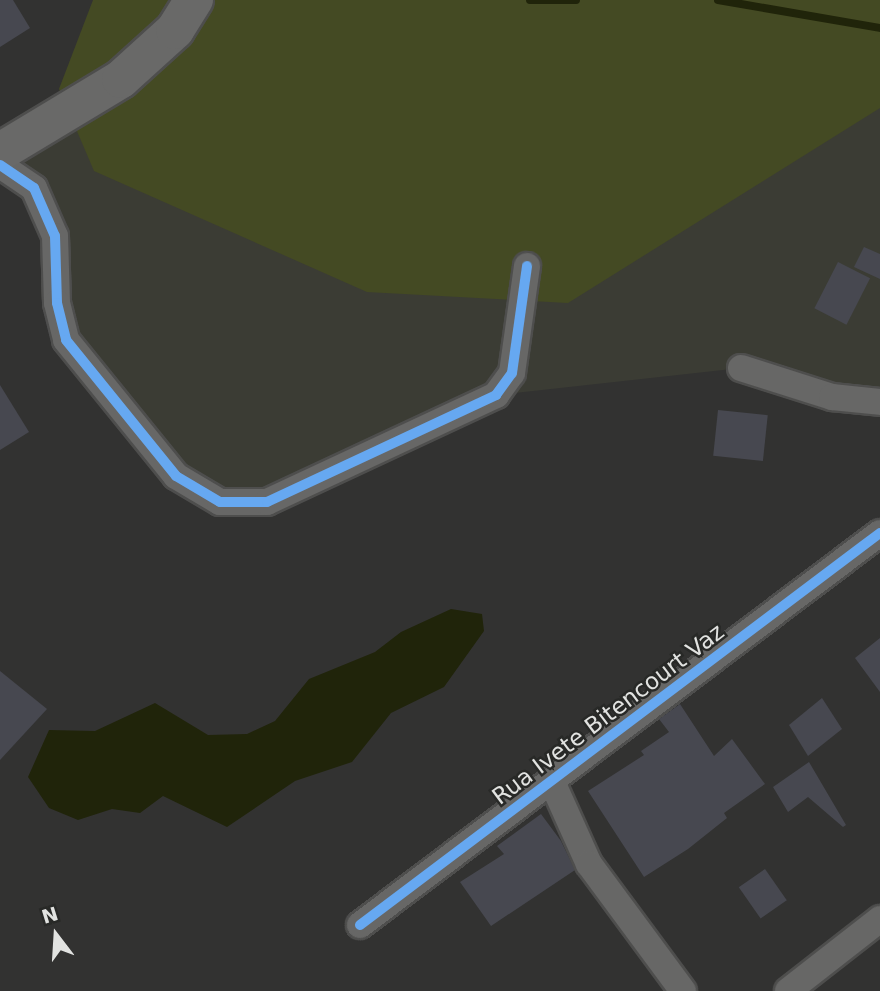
<!DOCTYPE html>
<style>
body{margin:0}
#map{position:relative;width:880px;height:991px;overflow:hidden;background:#323231;font-family:"DejaVu Sans",sans-serif}
div>[style]{position:absolute}
[style*='--x']{left:calc(var(--x)*1px);top:calc(var(--y)*1px);width:calc(var(--w)*1px);rotate:calc(var(--a)*1deg)}
.built>*{inset:0;background:#3b3c34}
.green>*{inset:0;background:#444a23}
.water>*{inset:0;background:#20240a}
.stream>*{height:8px;margin:-4px;padding:0 4px;transform-origin:4px;border-radius:4px;background:#20240a}
.building>*{inset:0;background:#474850;transform-origin:0 0}
.roads{filter:drop-shadow(2px 0 #4e4e4d) drop-shadow(-2px 0 #4e4e4d) drop-shadow(0 2px #4e4e4d) drop-shadow(0 -2px #4e4e4d)}
.street>*{height:26px;margin:-13px;padding:0 13px;transform-origin:13px;border-radius:13px;background:#676766}
.secondary>*{height:38px;margin:-19px;padding:0 19px;transform-origin:19px;border-radius:19px;background:#696968}
.cycleway>*{height:10px;margin:-5px;padding:0 5px;transform-origin:5px;border-radius:5px;background:#66a8f1}
span{translate:-50% -50%;white-space:nowrap;text-align:center;line-height:1.15;-webkit-text-stroke:5px #282927;paint-order:stroke}
.street-label{font-size:23px;color:#e2e3e1}
.north{position:absolute;left:21px;top:900px;width:70px;height:70px;-webkit-text-stroke:5px #282927;paint-order:stroke;rotate:343deg;font-size:19px;font-weight:700;line-height:28px;text-align:center;color:#e2e3e1}
.north::after{content:'';display:block;margin:auto;width:24px;height:32px;background:#e2e3e1;clip-path:polygon(50% 0,100% 100%,50% 72%,0 100%)}
</style>
<div id="map">
<div class="built">
<i style="clip-path:polygon(192px 0,880px 55px,880px 402px,741px 368px,496px 395px,267px 502px,176px 476px,66px 340px,55px 236px,0 151px)"></i>
</div>
<div class="green">
<i style="clip-path:polygon(93px 0,880px 0,880px 108px,568px 303px,367px 292px,94px 171px,59px 89px)"></i>
</div>
<div class="water">
<i style="clip-path:polygon(451px 609px,482px 614px,484px 631px,444px 687px,391px 713px,352px 762px,295px 781px,227px 827px,163px 796px,140px 813px,112px 809px,78px 820px,49px 808px,28px 777px,49px 730px,95px 731px,155px 703px,208px 735px,247px 734px,275px 721px,309px 679px,375px 652px,401px 632px)"></i>
</div>
<div class="stream">
<i style="--x:530;--y:0;--w:46;--a:0"></i>
<i style="--x:718;--y:0;--w:164;--a:9.8"></i>
</div>
<div class="building">
<i style="clip-path:polygon(0 0,13px 0,30px 28px,0 47px)"></i>
<i style="clip-path:polygon(864px 247px,880px 254px,880px 279px,854px 267px)"></i>
<i style="left:838px;top:262px;width:36px;height:52px;rotate:27deg"></i>
<i style="clip-path:polygon(0 385px,29px 432px,0 450px)"></i>
<i style="left:718px;top:410px;width:50px;height:46px;rotate:6deg"></i>
<i style="clip-path:polygon(880px 638px,880px 692px,855px 658px)"></i>
<i style="clip-path:polygon(0 671px,47px 709px,0 760px)"></i>
<i style="clip-path:polygon(822px 698px,842px 729px,808px 756px,789px 725px)"></i>
<i style="clip-path:polygon(680px 704px,714px 756px,732px 739px,765px 784px,724px 813px,727px 818px,688px 849px,644px 877px,588px 791px,644px 755px,641px 751px,669px 732px,659px 719px)"></i>
<i style="clip-path:polygon(809px 762px,846px 825px,843px 827px,808px 797px,788px 812px,773px 787px)"></i>
<i style="clip-path:polygon(541px 814px,561px 841px,575px 870px,491px 926px,460px 882px,504px 854px,497px 846px)"></i>
<i style="left:765px;top:869px;width:38px;height:32px;rotate:55deg"></i>
</div>
<div class="roads">
<div class="street">
<i style="--x:0;--y:165;--w:41;--a:34.1"></i>
<i style="--x:34;--y:188;--w:52;--a:66.4"></i>
<i style="--x:55;--y:236;--w:67;--a:88.3"></i>
<i style="--x:57;--y:303;--w:38;--a:76"></i>
<i style="--x:66;--y:340;--w:175;--a:51"></i>
<i style="--x:176;--y:476;--w:51;--a:30.6"></i>
<i style="--x:220;--y:502;--w:47;--a:0"></i>
<i style="--x:267;--y:502;--w:253;--a:-25"></i>
<i style="--x:496;--y:395;--w:27;--a:-54"></i>
<i style="--x:512;--y:373;--w:108;--a:-82"></i>
<i style="--x:741;--y:368;--w:96;--a:17.7"></i>
<i style="--x:832;--y:397;--w:48;--a:5.9"></i>
<i style="--x:553;--y:784;--w:88;--a:65.8"></i>
<i style="--x:589;--y:864;--w:158;--a:53.5"></i>
<i style="--x:360;--y:925;--w:651;--a:-37.01"></i>
<i style="--x:788;--y:991;--w:117;--a:-38"></i>
</div>
<div class="secondary">
<i style="--x:0;--y:152;--w:141;--a:-31.1"></i>
<i style="--x:121;--y:79;--w:73;--a:-42.2"></i>
<i style="--x:175;--y:30;--w:36;--a:-58"></i>
</div>
</div>
<div class="cycleway">
<i style="--x:0;--y:165;--w:41;--a:34.1"></i>
<i style="--x:34;--y:188;--w:52;--a:66.4"></i>
<i style="--x:55;--y:236;--w:67;--a:88.3"></i>
<i style="--x:57;--y:303;--w:38;--a:76"></i>
<i style="--x:66;--y:340;--w:175;--a:51"></i>
<i style="--x:176;--y:476;--w:51;--a:30.6"></i>
<i style="--x:220;--y:502;--w:47;--a:0"></i>
<i style="--x:267;--y:502;--w:253;--a:-25"></i>
<i style="--x:496;--y:395;--w:27;--a:-54"></i>
<i style="--x:512;--y:373;--w:108;--a:-82"></i>
<i style="--x:360;--y:925;--w:651;--a:-37.01"></i>
</div>
<div class="street-label">
<span style="left:608px;top:714px;rotate:-37deg">Rua Ivete Bitencourt Vaz</span>
</div>
<div class="north">N</div>
</div>
